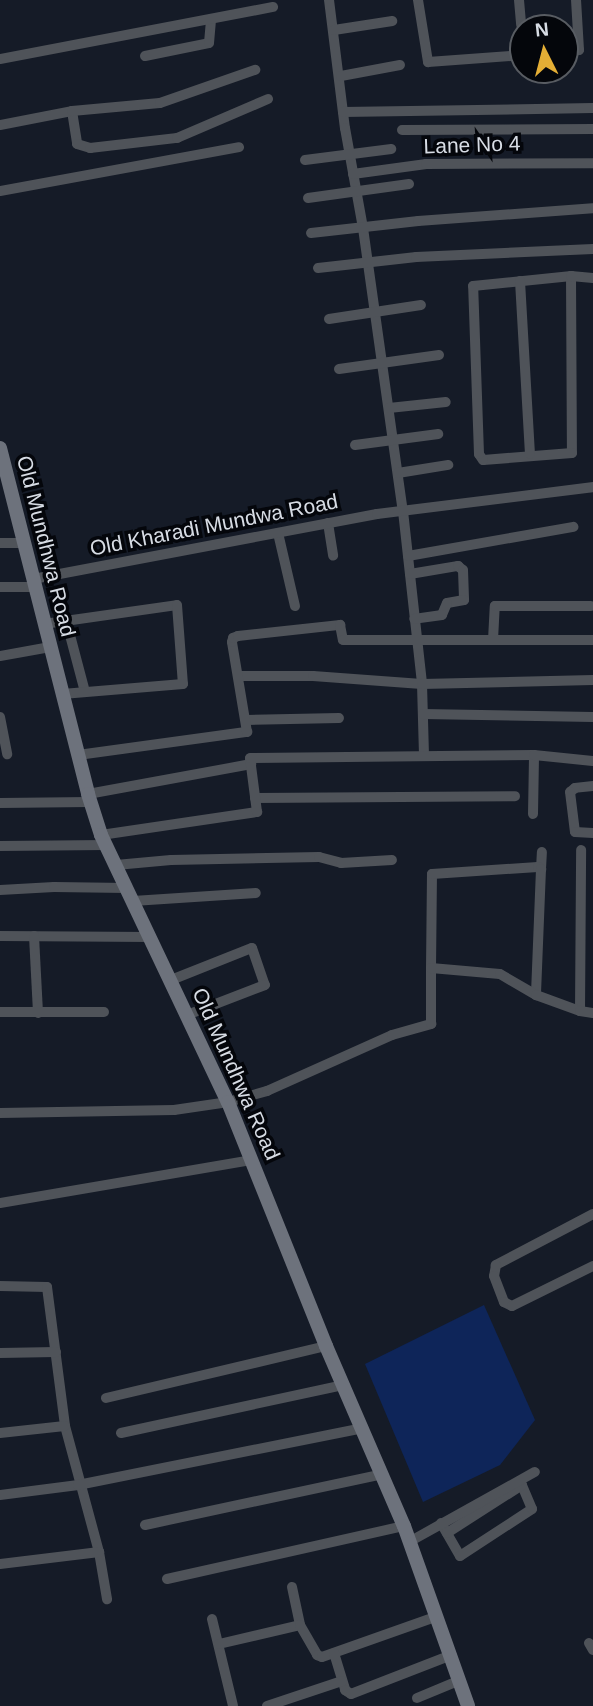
<!DOCTYPE html>
<style>
body{margin:0}
#map{position:relative;width:593px;height:1706px;overflow:hidden;background:#151b27;font-family:Arial,sans-serif}
div>[style]{position:absolute}
[style*='--x']{left:calc(var(--x)*1px);top:calc(var(--y)*1px);width:calc(var(--w)*1px);rotate:calc(var(--a)*1deg)}
.green>*{inset:0;background:#0e2559}
.street>*{height:10px;margin:-5px;padding:0 5px;transform-origin:5px;border-radius:5px;background:#4f5359}
.secondary>*{height:14px;margin:-7px;padding:0 7px;transform-origin:7px;border-radius:7px;background:#6d727c}
span{translate:-50% -50%;white-space:nowrap;text-align:center;line-height:1.15;-webkit-text-stroke:7px #04060b;paint-order:stroke}
.street-label{font-size:21px;color:#d7dce4}
.north{position:absolute;left:509px;top:14px;width:70px;height:70px;box-sizing:border-box;background:#04060b;border:2px solid #585c62;border-radius:50%;rotate:354deg;font-size:19px;font-weight:700;line-height:28px;text-align:center;color:#d7dce4}
.north::after{content:'';display:block;margin:auto;width:24px;height:32px;background:#e4ae35;clip-path:polygon(50% 0,100% 100%,50% 72%,0 100%)}
</style>
<div id="map">
<div class="green">
<i style="clip-path:polygon(484px 1305px,535px 1420px,500px 1465px,423px 1502px,365px 1364px)"></i>
</div>
<div class="street">
<i style="--x:329;--y:0;--w:129;--a:82.9"></i>
<i style="--x:345;--y:128;--w:102;--a:79.8"></i>
<i style="--x:363;--y:228;--w:286;--a:82"></i>
<i style="--x:403;--y:511;--w:174;--a:83.7"></i>
<i style="--x:422;--y:684;--w:71;--a:88.4"></i>
<i style="--x:418;--y:0;--w:63;--a:80.8"></i>
<i style="--x:428;--y:62;--w:95;--a:-4.2"></i>
<i style="--x:519;--y:0;--w:25;--a:85"></i>
<i style="--x:334;--y:30;--w:59;--a:-8.8"></i>
<i style="--x:565;--y:51;--w:14;--a:-4"></i>
<i style="--x:579;--y:50;--w:50;--a:-93.4"></i>
<i style="--x:145;--y:56;--w:65;--a:-11.5"></i>
<i style="--x:209;--y:43;--w:24;--a:-85"></i>
<i style="--x:0;--y:59;--w:278;--a:-10.8"></i>
<i style="--x:341;--y:76;--w:60;--a:-10.6"></i>
<i style="--x:72;--y:111;--w:33;--a:81"></i>
<i style="--x:77;--y:144;--w:14;--a:17"></i>
<i style="--x:90;--y:148;--w:88;--a:-6.6"></i>
<i style="--x:177;--y:138;--w:99;--a:-23.2"></i>
<i style="--x:343;--y:112;--w:250;--a:-0.9"></i>
<i style="--x:0;--y:125;--w:73;--a:-11"></i>
<i style="--x:72;--y:111;--w:88;--a:-5.2"></i>
<i style="--x:160;--y:103;--w:101;--a:-19.2"></i>
<i style="--x:402;--y:130;--w:191;--a:-0.3"></i>
<i style="--x:305;--y:160;--w:87;--a:-7.3"></i>
<i style="--x:353;--y:174;--w:74;--a:-7.8"></i>
<i style="--x:426;--y:164;--w:167;--a:-0.3"></i>
<i style="--x:0;--y:191;--w:243;--a:-10.4"></i>
<i style="--x:308;--y:198;--w:102;--a:-7.9"></i>
<i style="--x:311;--y:233;--w:108;--a:-6.4"></i>
<i style="--x:418;--y:221;--w:175;--a:-4.2"></i>
<i style="--x:318;--y:268;--w:99;--a:-6.4"></i>
<i style="--x:416;--y:257;--w:177;--a:-2.6"></i>
<i style="--x:571;--y:276;--w:177;--a:89.7"></i>
<i style="--x:572;--y:453;--w:89;--a:175.5"></i>
<i style="--x:483;--y:460;--w:7;--a:-124"></i>
<i style="--x:479;--y:454;--w:168;--a:-92"></i>
<i style="--x:473;--y:286;--w:99;--a:-5.8"></i>
<i style="--x:571;--y:276;--w:22;--a:5"></i>
<i style="--x:520;--y:281;--w:173;--a:86.7"></i>
<i style="--x:329;--y:319;--w:93;--a:-8.7"></i>
<i style="--x:339;--y:369;--w:101;--a:-8"></i>
<i style="--x:389;--y:408;--w:57;--a:-6"></i>
<i style="--x:355;--y:445;--w:84;--a:-7.5"></i>
<i style="--x:398;--y:473;--w:51;--a:-9.1"></i>
<i style="--x:328;--y:523;--w:33;--a:81"></i>
<i style="--x:278;--y:533;--w:75;--a:76.9"></i>
<i style="--x:0;--y:543;--w:23;--a:0"></i>
<i style="--x:408;--y:556;--w:168;--a:-10"></i>
<i style="--x:410;--y:574;--w:49;--a:-9.5"></i>
<i style="--x:458;--y:566;--w:6;--a:39"></i>
<i style="--x:463;--y:570;--w:30;--a:88"></i>
<i style="--x:464;--y:600;--w:17;--a:170"></i>
<i style="--x:447;--y:603;--w:13;--a:113"></i>
<i style="--x:442;--y:615;--w:28;--a:172"></i>
<i style="--x:33;--y:579;--w:350;--a:-10.7"></i>
<i style="--x:377;--y:514;--w:218;--a:-7.1"></i>
<i style="--x:0;--y:587;--w:35;--a:0"></i>
<i style="--x:66;--y:620;--w:74;--a:75.2"></i>
<i style="--x:44;--y:624;--w:134;--a:-8.1"></i>
<i style="--x:177;--y:605;--w:79;--a:85.7"></i>
<i style="--x:183;--y:684;--w:121;--a:175.3"></i>
<i style="--x:493;--y:640;--w:34;--a:-87"></i>
<i style="--x:495;--y:606;--w:96;--a:0"></i>
<i style="--x:0;--y:656;--w:51;--a:-10.2"></i>
<i style="--x:239;--y:676;--w:74;--a:0"></i>
<i style="--x:313;--y:676;--w:109;--a:4.2"></i>
<i style="--x:422;--y:684;--w:171;--a:-1.3"></i>
<i style="--x:423;--y:714;--w:170;--a:1"></i>
<i style="--x:0;--y:717;--w:38;--a:79"></i>
<i style="--x:247;--y:720;--w:92;--a:-1.2"></i>
<i style="--x:78;--y:755;--w:171;--a:-7.8"></i>
<i style="--x:247;--y:732;--w:91;--a:-99.5"></i>
<i style="--x:232;--y:642;--w:4;--a:-76"></i>
<i style="--x:233;--y:638;--w:5;--a:-22"></i>
<i style="--x:238;--y:636;--w:103;--a:-6.2"></i>
<i style="--x:340;--y:625;--w:15;--a:79"></i>
<i style="--x:343;--y:640;--w:250;--a:0"></i>
<i style="--x:593;--y:786;--w:18;--a:174"></i>
<i style="--x:575;--y:788;--w:6;--a:141"></i>
<i style="--x:570;--y:792;--w:40;--a:82.9"></i>
<i style="--x:575;--y:832;--w:18;--a:3"></i>
<i style="--x:88;--y:794;--w:166;--a:-10.4"></i>
<i style="--x:255;--y:798;--w:260;--a:-0.4"></i>
<i style="--x:0;--y:803;--w:90;--a:-0.6"></i>
<i style="--x:533;--y:814;--w:59;--a:-89"></i>
<i style="--x:101;--y:835;--w:158;--a:-8.4"></i>
<i style="--x:257;--y:812;--w:54;--a:-97.4"></i>
<i style="--x:250;--y:758;--w:284;--a:-0.6"></i>
<i style="--x:534;--y:755;--w:59;--a:5.8"></i>
<i style="--x:0;--y:846;--w:106;--a:-0.5"></i>
<i style="--x:116;--y:865;--w:55;--a:-5.2"></i>
<i style="--x:171;--y:860;--w:148;--a:-1.2"></i>
<i style="--x:319;--y:857;--w:23;--a:15"></i>
<i style="--x:341;--y:863;--w:51;--a:-3.4"></i>
<i style="--x:541;--y:869;--w:17;--a:-87"></i>
<i style="--x:0;--y:890;--w:54;--a:-3.2"></i>
<i style="--x:54;--y:887;--w:73;--a:0.8"></i>
<i style="--x:133;--y:901;--w:123;--a:-3.7"></i>
<i style="--x:0;--y:936;--w:151;--a:0.4"></i>
<i style="--x:34;--y:936;--w:77;--a:87"></i>
<i style="--x:431;--y:968;--w:94;--a:-89.4"></i>
<i style="--x:432;--y:874;--w:106;--a:-3.8"></i>
<i style="--x:538;--y:867;--w:4;--a:34"></i>
<i style="--x:541;--y:869;--w:126;--a:92.3"></i>
<i style="--x:171;--y:980;--w:87;--a:-21.6"></i>
<i style="--x:252;--y:948;--w:39;--a:71"></i>
<i style="--x:265;--y:985;--w:84;--a:159"></i>
<i style="--x:580;--y:1011;--w:161;--a:-89.6"></i>
<i style="--x:0;--y:1012;--w:104;--a:0"></i>
<i style="--x:0;--y:1113;--w:174;--a:-1"></i>
<i style="--x:174;--y:1110;--w:55;--a:-8.4"></i>
<i style="--x:228;--y:1102;--w:41;--a:-15.8"></i>
<i style="--x:267;--y:1091;--w:137;--a:-24.1"></i>
<i style="--x:392;--y:1035;--w:41;--a:-15.8"></i>
<i style="--x:431;--y:1024;--w:56;--a:-90"></i>
<i style="--x:431;--y:968;--w:69;--a:5"></i>
<i style="--x:500;--y:974;--w:42;--a:30.3"></i>
<i style="--x:536;--y:995;--w:47;--a:20"></i>
<i style="--x:580;--y:1011;--w:13;--a:9"></i>
<i style="--x:0;--y:1203;--w:256;--a:-9.7"></i>
<i style="--x:593;--y:1214;--w:110;--a:152.3"></i>
<i style="--x:496;--y:1265;--w:11;--a:100"></i>
<i style="--x:494;--y:1276;--w:28;--a:69"></i>
<i style="--x:504;--y:1302;--w:9;--a:27"></i>
<i style="--x:512;--y:1306;--w:90;--a:-26.3"></i>
<i style="--x:0;--y:1286;--w:47;--a:1.2"></i>
<i style="--x:47;--y:1287;--w:140;--a:82.6"></i>
<i style="--x:65;--y:1426;--w:131;--a:74.9"></i>
<i style="--x:99;--y:1552;--w:48;--a:80.3"></i>
<i style="--x:0;--y:1353;--w:56;--a:-1"></i>
<i style="--x:106;--y:1398;--w:226;--a:-13.3"></i>
<i style="--x:0;--y:1433;--w:65;--a:-6.1"></i>
<i style="--x:121;--y:1433;--w:227;--a:-12.2"></i>
<i style="--x:0;--y:1495;--w:79;--a:-7.3"></i>
<i style="--x:78;--y:1485;--w:291;--a:-11.3"></i>
<i style="--x:441;--y:1523;--w:38;--a:60"></i>
<i style="--x:460;--y:1556;--w:86;--a:-33.1"></i>
<i style="--x:532;--y:1509;--w:26;--a:-113"></i>
<i style="--x:522;--y:1485;--w:89;--a:147.4"></i>
<i style="--x:145;--y:1525;--w:242;--a:-12.1"></i>
<i style="--x:409;--y:1542;--w:144;--a:-29.1"></i>
<i style="--x:0;--y:1564;--w:100;--a:-6.9"></i>
<i style="--x:167;--y:1579;--w:243;--a:-12.6"></i>
<i style="--x:292;--y:1587;--w:39;--a:78"></i>
<i style="--x:212;--y:1619;--w:89;--a:76.4"></i>
<i style="--x:589;--y:1643;--w:8;--a:60"></i>
<i style="--x:219;--y:1644;--w:83;--a:-13.2"></i>
<i style="--x:300;--y:1625;--w:34;--a:60"></i>
<i style="--x:317;--y:1655;--w:5;--a:22"></i>
<i style="--x:322;--y:1657;--w:120;--a:-19.5"></i>
<i style="--x:334;--y:1653;--w:39;--a:73"></i>
<i style="--x:345;--y:1690;--w:7;--a:34"></i>
<i style="--x:351;--y:1694;--w:105;--a:-21.2"></i>
<i style="--x:417;--y:1698;--w:44;--a:-22.5"></i>
<i style="--x:267;--y:1706;--w:79;--a:-18.4"></i>
</div>
<div class="secondary">
<i style="--x:0;--y:448;--w:357;--a:75.7"></i>
<i style="--x:88;--y:794;--w:43;--a:72.4"></i>
<i style="--x:101;--y:835;--w:296;--a:64.6"></i>
<i style="--x:228;--y:1102;--w:263;--a:68.1"></i>
<i style="--x:326;--y:1346;--w:196;--a:66.6"></i>
<i style="--x:404;--y:1526;--w:191;--a:70.4"></i>
</div>
<div class="street-label">
<span style="left:472px;top:145px;rotate:-2deg">Lane No 4</span>
<span style="left:214px;top:525px;rotate:-11deg">Old Kharadi Mundwa Road</span>
<span style="left:46px;top:546px;rotate:76deg">Old Mundhwa Road</span>
<span style="left:236px;top:1074px;rotate:66deg">Old Mundhwa Road</span>
</div>
<div class="north">N</div>
</div>
